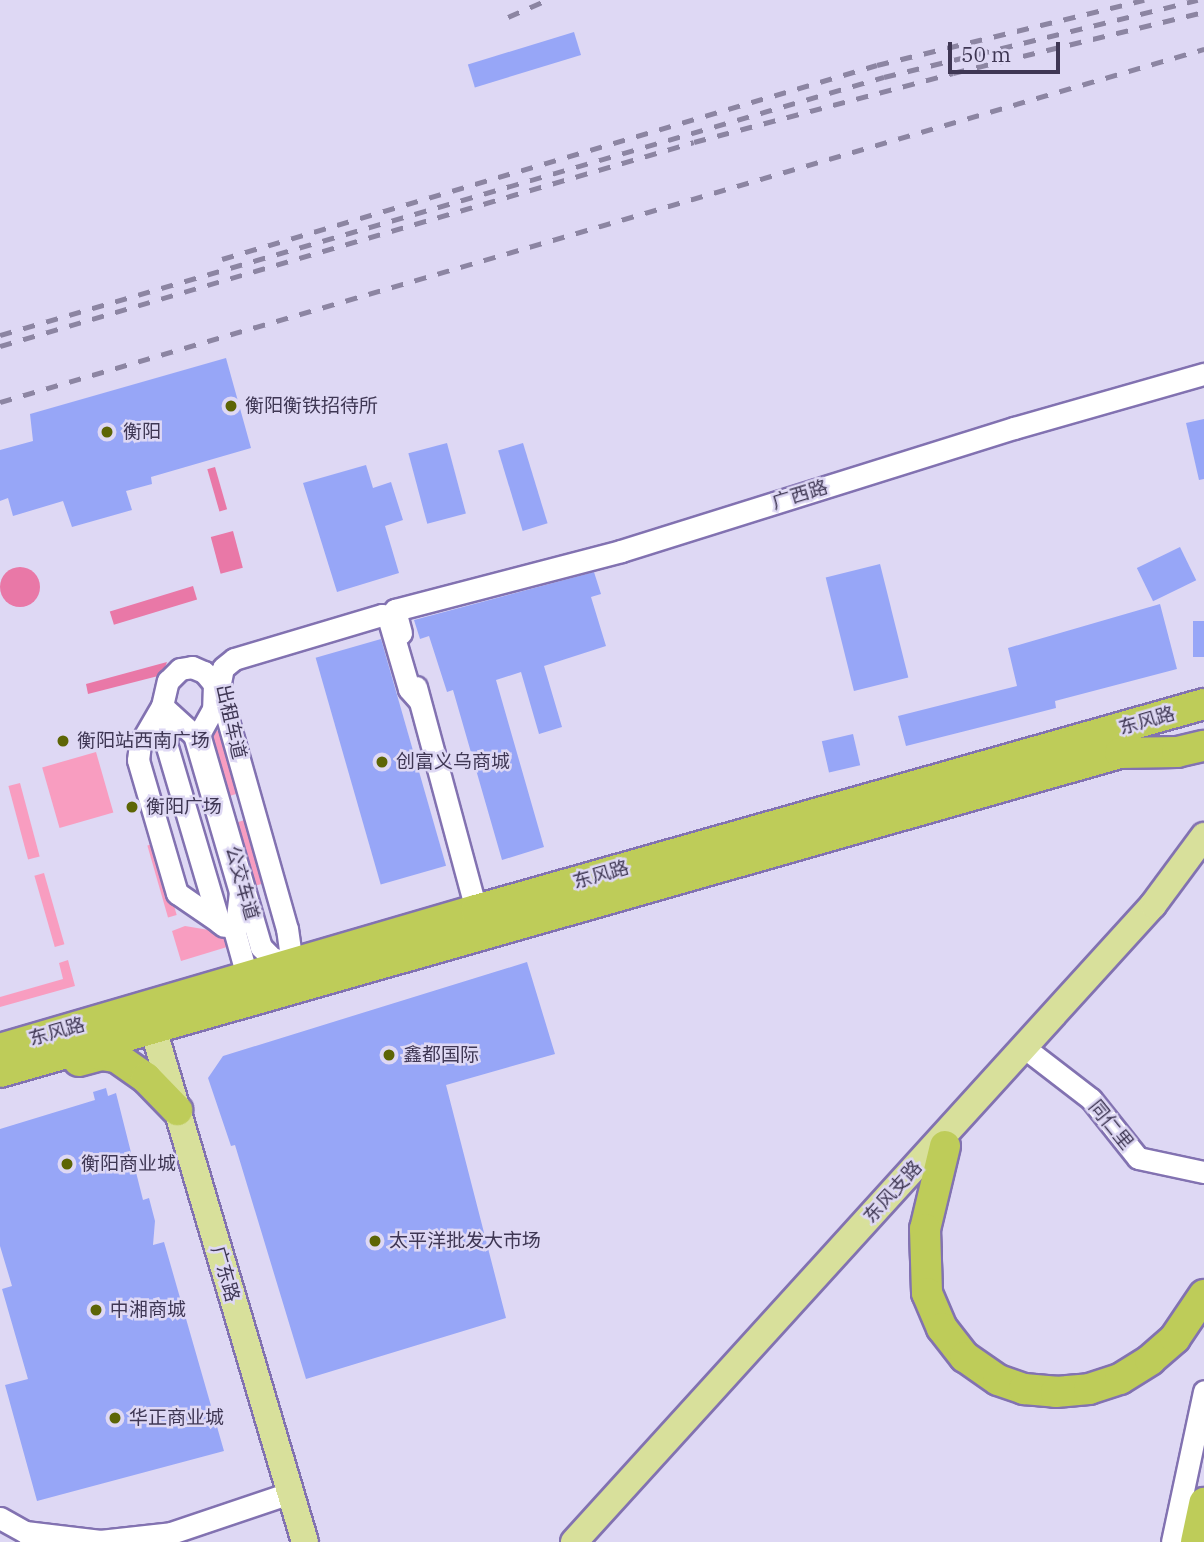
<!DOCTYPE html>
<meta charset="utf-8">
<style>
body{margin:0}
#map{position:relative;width:1204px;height:1542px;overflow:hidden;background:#ded8f4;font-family:"IBM Plex Serif","Noto Sans SC",serif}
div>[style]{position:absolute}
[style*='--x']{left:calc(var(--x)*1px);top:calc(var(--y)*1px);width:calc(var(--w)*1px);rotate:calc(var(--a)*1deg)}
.green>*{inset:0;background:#f89dc0;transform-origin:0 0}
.forest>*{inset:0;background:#e978a7;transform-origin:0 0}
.round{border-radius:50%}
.building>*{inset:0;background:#97a6f7;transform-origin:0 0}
.roads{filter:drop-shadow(2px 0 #8272b1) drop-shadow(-2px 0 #8272b1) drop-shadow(0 2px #8272b1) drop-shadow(0 -2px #8272b1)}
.minor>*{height:21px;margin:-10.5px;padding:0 10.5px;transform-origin:10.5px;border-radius:10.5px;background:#fff}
.major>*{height:26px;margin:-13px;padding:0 13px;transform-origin:13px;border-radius:13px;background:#d8e09b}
.highway>*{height:30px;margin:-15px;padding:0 15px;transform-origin:15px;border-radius:15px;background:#becc59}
.rail>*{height:4.5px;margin-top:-2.25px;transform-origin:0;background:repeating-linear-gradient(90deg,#8c85a2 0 12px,transparent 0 24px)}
.dots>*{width:19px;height:19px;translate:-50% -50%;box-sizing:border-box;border:4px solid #ded8f4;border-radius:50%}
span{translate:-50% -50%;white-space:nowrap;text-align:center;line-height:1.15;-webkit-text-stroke:5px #ded8f4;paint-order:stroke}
.poi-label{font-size:19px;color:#3f3754}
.left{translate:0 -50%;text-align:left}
.street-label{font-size:19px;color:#3f3754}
.scale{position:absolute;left:948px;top:42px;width:112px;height:32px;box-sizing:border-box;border:4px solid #3f3754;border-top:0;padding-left:9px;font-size:21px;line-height:24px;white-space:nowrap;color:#3f3754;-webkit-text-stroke:5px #ded8f4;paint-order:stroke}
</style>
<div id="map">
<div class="green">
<i style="left:220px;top:730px;width:66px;height:17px;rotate:73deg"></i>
<i style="left:96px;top:752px;width:63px;height:56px;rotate:74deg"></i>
<i style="left:20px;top:783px;width:76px;height:12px;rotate:75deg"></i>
<i style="left:248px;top:819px;width:66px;height:18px;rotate:73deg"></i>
<i style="left:156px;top:843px;width:75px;height:9px;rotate:74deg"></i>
<i style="left:44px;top:873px;width:74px;height:10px;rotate:74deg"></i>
<i style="clip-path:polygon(185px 926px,221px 932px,227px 947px,181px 961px,172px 931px)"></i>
<i style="clip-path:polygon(68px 960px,75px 986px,0 1007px,0 997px,63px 979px,59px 963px)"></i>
</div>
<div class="forest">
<i style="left:215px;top:467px;width:44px;height:8px;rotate:74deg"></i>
<i style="left:233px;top:531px;width:38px;height:23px;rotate:75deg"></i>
<i class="round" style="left:0;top:567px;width:40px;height:40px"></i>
<i style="left:193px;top:586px;width:14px;height:87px;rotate:73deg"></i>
<i style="clip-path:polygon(167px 662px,162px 675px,88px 694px,86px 684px)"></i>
</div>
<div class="building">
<i style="left:574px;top:32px;width:24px;height:111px;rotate:73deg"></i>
<i style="clip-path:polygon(226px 358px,251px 448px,151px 477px,152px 484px,126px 491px,132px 510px,72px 527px,63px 501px,13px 516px,8px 498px,0 501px,0 450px,33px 441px,30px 414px)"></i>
<i style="clip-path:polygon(1204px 419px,1204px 479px,1199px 480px,1186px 423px)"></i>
<i style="left:447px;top:443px;width:73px;height:40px;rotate:75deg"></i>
<i style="left:523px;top:443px;width:84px;height:26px;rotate:73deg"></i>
<i style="clip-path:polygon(366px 465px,373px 488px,391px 482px,403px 520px,385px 526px,399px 573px,337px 592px,303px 483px)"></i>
<i style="left:1180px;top:547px;width:37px;height:48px;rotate:64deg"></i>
<i style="left:880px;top:564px;width:117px;height:56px;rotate:76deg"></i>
<i style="clip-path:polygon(594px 572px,601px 594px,591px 597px,606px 646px,544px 666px,562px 727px,539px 734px,521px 672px,496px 680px,544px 847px,502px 860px,453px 690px,447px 692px,429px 636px,420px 639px,414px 620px)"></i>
<i style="clip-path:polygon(1160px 604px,1177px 669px,1055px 701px,1056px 708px,906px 746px,898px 716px,1017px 686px,1008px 648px)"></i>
<i style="left:1193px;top:621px;width:11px;height:36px"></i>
<i style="left:381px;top:639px;width:236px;height:68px;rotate:74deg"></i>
<i style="left:853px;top:734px;width:32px;height:32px;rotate:77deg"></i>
<i style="clip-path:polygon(527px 962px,555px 1054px,446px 1085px,506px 1318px,306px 1379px,235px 1145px,231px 1146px,208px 1078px,223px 1056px)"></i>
<i style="clip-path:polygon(106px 1088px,108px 1096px,116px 1093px,143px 1200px,149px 1198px,155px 1221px,153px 1245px,164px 1242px,224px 1451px,37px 1501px,5px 1385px,28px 1379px,2px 1289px,12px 1286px,0 1246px,0 1129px,95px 1100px,93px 1092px)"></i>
</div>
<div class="roads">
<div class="minor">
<i style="--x:401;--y:633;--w:24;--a:-105"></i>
<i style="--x:395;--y:610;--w:234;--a:-14.6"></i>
<i style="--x:621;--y:551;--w:412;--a:-17.4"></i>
<i style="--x:1014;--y:428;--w:198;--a:-15.9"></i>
<i style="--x:416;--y:687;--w:231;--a:74.9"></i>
<i style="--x:162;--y:706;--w:44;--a:120.1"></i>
<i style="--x:140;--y:744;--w:16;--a:97"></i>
<i style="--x:138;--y:760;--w:139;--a:73.7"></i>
<i style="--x:177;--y:893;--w:51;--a:34.6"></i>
<i style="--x:174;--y:720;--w:22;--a:114"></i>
<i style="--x:165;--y:740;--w:190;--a:73.5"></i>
<i style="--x:219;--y:922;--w:6;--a:39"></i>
<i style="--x:247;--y:976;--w:45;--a:-105.6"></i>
<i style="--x:235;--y:933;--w:41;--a:-83"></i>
<i style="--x:240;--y:892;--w:164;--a:-106.3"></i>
<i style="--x:194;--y:735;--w:43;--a:-137.8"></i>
<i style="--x:162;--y:706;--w:26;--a:-77"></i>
<i style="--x:168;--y:681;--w:17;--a:-45"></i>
<i style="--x:180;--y:669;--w:12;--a:-9"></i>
<i style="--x:192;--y:667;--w:13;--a:23"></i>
<i style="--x:204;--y:672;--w:16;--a:50"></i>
<i style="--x:214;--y:684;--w:25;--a:92"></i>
<i style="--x:213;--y:709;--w:29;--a:119"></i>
<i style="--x:199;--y:734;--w:222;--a:73.8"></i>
<i style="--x:261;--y:947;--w:16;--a:45"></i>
<i style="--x:272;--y:958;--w:21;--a:17"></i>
<i style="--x:292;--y:964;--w:35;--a:-98"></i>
<i style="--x:287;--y:929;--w:250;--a:-105.8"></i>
<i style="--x:219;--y:688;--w:20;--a:-79"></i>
<i style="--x:223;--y:668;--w:14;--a:-39"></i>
<i style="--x:234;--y:659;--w:154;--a:-16.6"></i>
<i style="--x:382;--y:615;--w:6;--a:18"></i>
<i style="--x:388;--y:617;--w:75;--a:73.7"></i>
<i style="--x:409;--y:689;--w:15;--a:48"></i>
<i style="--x:1030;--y:1052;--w:77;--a:37.6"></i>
<i style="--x:1091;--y:1099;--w:75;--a:51.5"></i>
<i style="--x:1138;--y:1158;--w:67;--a:12"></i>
<i style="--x:0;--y:1518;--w:29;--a:29"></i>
<i style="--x:25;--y:1532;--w:76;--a:6.8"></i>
<i style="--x:100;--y:1541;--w:71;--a:-6.4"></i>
<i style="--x:171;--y:1533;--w:126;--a:-18.6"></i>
<i style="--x:1172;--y:1542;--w:154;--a:-78"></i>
</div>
<div class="major">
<i style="--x:147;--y:1008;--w:557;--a:73.52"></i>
<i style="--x:574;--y:1542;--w:861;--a:-47.73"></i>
<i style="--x:1153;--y:905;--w:86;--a:-53.5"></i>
</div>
<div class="highway">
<i style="--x:0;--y:1049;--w:496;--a:-16.3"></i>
<i style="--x:476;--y:910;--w:757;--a:-15.8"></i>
<i style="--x:79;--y:1061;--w:23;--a:-15"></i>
<i style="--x:101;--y:1055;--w:15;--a:8"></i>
<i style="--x:116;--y:1057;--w:37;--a:35"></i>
<i style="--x:146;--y:1078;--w:45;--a:45.9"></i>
<i style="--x:0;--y:1072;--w:1165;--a:-15.9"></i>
<i style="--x:1120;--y:753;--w:57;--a:-1"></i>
<i style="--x:1177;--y:752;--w:28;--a:-13"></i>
<i style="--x:945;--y:1146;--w:85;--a:103.5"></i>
<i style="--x:925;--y:1229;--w:64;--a:88.2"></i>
<i style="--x:927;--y:1293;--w:38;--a:67"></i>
<i style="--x:942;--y:1328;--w:37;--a:52"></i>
<i style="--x:965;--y:1357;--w:40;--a:34.9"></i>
<i style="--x:998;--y:1380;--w:28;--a:19"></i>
<i style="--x:1024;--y:1389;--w:32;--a:5"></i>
<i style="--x:1056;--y:1392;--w:33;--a:-5"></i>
<i style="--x:1089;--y:1389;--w:33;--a:-18"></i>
<i style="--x:1120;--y:1379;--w:36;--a:-32"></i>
<i style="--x:1150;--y:1360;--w:33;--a:-41"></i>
<i style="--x:1175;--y:1338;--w:52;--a:-56"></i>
<i style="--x:1196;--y:1542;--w:40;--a:-78"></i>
</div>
</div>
<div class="rail">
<i style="--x:508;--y:17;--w:43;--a:-23.6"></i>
<i style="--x:222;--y:259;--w:683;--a:-16.5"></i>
<i style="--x:877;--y:65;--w:275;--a:-13.7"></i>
<i style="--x:0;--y:335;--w:921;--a:-16.27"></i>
<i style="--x:884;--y:77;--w:323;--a:-13.8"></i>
<i style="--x:0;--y:346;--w:723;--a:-16.38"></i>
<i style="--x:694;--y:142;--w:268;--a:-14.9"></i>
<i style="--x:953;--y:73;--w:258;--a:-13.7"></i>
<i style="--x:0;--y:402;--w:1255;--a:-16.34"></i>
</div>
<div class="dots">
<i style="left:231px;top:406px;background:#5d6505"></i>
<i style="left:107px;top:432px;background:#5d6505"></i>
<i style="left:63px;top:741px;background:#5d6505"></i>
<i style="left:382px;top:762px;background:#5d6505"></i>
<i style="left:132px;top:807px;background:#5d6505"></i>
<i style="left:389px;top:1055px;background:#5d6505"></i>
<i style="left:67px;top:1164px;background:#5d6505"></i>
<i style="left:375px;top:1241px;background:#5d6505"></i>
<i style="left:96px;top:1310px;background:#5d6505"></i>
<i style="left:115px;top:1418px;background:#5d6505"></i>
</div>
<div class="poi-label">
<span class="left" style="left:245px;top:406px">衡阳衡铁招待所</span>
<span class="left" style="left:123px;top:432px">衡阳</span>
<span class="left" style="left:77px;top:741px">衡阳站西南广场</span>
<span class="left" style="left:396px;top:762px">创富义乌商城</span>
<span class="left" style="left:146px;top:807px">衡阳广场</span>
<span class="left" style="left:403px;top:1055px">鑫都国际</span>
<span class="left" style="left:81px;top:1164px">衡阳商业城</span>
<span class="left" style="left:389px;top:1241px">太平洋批发大市场</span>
<span class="left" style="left:110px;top:1310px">中湘商城</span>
<span class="left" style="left:129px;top:1418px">华正商业城</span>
</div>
<div class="street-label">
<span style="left:800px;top:495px;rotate:-17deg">广西路</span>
<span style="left:1147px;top:721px;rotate:-16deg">东风路</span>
<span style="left:231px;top:722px;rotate:77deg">出租车道</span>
<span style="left:601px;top:875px;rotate:-16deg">东风路</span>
<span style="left:242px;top:883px;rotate:74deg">公交车道</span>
<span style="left:57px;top:1032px;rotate:-16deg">东风路</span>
<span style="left:1111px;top:1125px;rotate:51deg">同仁里</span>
<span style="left:893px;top:1192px;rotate:-48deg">东风支路</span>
<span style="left:225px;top:1274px;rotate:74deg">广东路</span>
</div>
<div class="scale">50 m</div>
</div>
